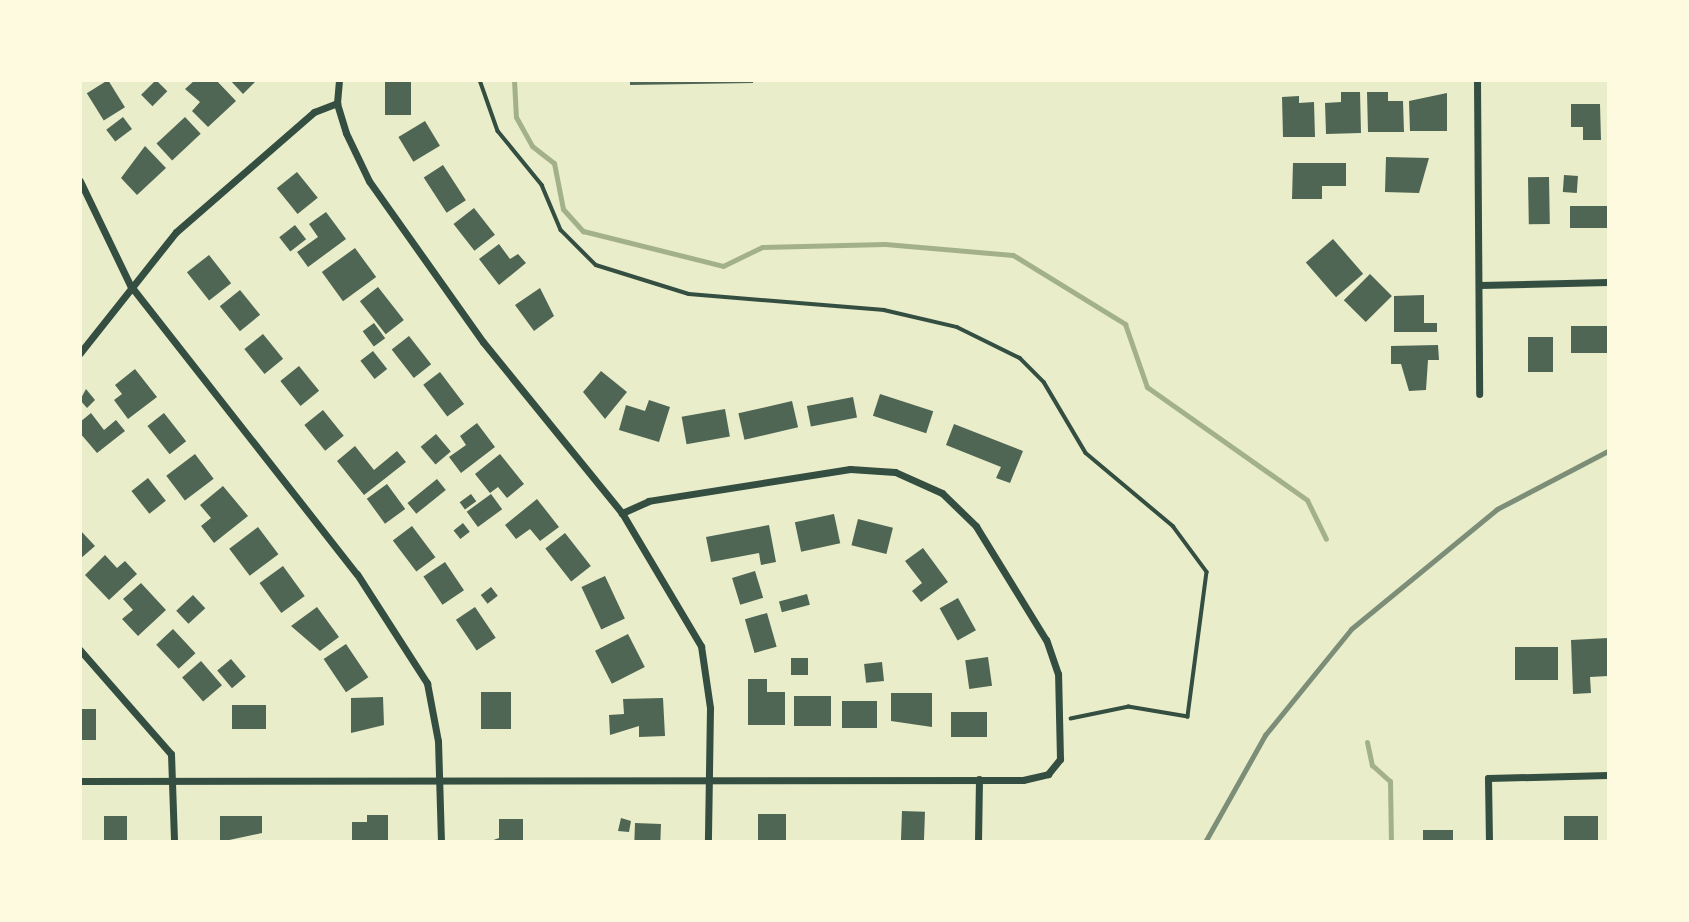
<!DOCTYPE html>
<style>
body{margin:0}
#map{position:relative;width:1689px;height:922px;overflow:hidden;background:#e9edc9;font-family:Cabin,sans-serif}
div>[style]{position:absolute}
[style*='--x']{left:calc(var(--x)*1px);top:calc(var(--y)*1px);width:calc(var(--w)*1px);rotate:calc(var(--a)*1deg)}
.stream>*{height:5px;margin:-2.5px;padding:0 2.5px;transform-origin:2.5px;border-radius:2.5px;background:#a3b18a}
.building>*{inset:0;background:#4f6655;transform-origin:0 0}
.path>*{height:3.5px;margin:-1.75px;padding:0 1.75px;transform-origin:1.75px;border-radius:1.75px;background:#344e41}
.minor>*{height:7px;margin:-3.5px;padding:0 3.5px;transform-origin:3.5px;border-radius:3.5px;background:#344e41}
.rail>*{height:5px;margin:-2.5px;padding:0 2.5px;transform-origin:2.5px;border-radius:2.5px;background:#7c8e77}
span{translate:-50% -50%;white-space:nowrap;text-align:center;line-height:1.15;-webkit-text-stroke:5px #fefae0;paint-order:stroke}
.frame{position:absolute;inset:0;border:82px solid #fefae0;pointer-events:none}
</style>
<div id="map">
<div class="stream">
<i style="--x:514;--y:80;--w:37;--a:87"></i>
<i style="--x:516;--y:117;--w:33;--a:61"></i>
<i style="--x:532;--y:146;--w:28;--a:38"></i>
<i style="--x:554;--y:163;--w:47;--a:78.9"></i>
<i style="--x:563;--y:209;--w:30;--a:48"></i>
<i style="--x:583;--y:231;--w:144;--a:14"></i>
<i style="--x:723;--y:266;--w:43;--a:-26"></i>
<i style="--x:762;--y:247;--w:123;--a:-1.4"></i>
<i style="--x:885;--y:244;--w:128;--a:4.9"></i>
<i style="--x:1013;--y:255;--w:132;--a:31.6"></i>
<i style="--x:1125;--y:324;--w:67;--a:70.8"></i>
<i style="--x:1147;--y:387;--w:196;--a:35.2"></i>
<i style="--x:1307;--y:500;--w:43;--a:64"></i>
<i style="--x:1367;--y:742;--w:24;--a:78"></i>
<i style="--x:1372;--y:765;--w:24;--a:42"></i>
<i style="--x:1390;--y:781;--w:61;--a:89.1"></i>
</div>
<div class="building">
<i style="left:108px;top:80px;width:32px;height:25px;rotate:58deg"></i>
<i style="left:156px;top:80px;width:16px;height:21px;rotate:45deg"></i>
<i style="clip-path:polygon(195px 80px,216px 80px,236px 101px,208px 127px,192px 111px,200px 102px,185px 89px)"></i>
<i style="clip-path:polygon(230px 80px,257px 80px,243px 94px)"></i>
<i style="left:385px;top:80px;width:26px;height:35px"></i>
<i style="clip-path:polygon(630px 80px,753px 80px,753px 83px,630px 85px)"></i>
<i style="clip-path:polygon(1341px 92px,1360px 92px,1361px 133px,1326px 134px,1325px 103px,1341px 102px)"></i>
<i style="clip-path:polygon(1367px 92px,1388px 92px,1388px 101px,1403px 101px,1404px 132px,1368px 132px)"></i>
<i style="clip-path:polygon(1447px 93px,1447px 131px,1410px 131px,1409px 101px)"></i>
<i style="clip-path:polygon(1299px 96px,1299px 103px,1314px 102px,1315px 137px,1283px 137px,1282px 97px)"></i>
<i style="clip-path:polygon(1571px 104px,1600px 104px,1601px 140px,1583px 140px,1583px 127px,1571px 127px)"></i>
<i style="left:123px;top:117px;width:15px;height:21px;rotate:53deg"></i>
<i style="left:185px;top:117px;width:23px;height:39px;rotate:47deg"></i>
<i style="left:425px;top:121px;width:29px;height:31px;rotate:59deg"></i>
<i style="clip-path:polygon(145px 146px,166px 168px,137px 195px,121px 178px)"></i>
<i style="clip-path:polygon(1386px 157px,1429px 158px,1419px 193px,1385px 192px)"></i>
<i style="clip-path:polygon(1293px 163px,1346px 163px,1346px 186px,1322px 186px,1322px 199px,1292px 199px)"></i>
<i style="left:443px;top:165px;width:42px;height:23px;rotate:57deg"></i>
<i style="left:297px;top:172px;width:33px;height:26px;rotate:51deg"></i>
<i style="left:1564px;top:175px;width:14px;height:17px;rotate:4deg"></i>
<i style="left:1549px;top:177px;width:47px;height:21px;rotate:89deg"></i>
<i style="left:1570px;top:206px;width:38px;height:22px"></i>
<i style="left:474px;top:208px;width:34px;height:26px;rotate:52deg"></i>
<i style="clip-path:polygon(326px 212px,346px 239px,308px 267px,297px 252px,318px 237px,309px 224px)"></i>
<i style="left:295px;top:225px;width:18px;height:20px;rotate:52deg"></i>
<i style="left:1333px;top:239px;width:46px;height:36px;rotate:49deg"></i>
<i style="clip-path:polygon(499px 244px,510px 259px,518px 254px,526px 263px,499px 285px,479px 259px)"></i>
<i style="left:355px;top:248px;width:36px;height:41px;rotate:54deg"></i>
<i style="left:209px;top:255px;width:36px;height:28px;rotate:52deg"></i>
<i style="left:1370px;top:274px;width:31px;height:37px;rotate:45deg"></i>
<i style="left:378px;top:287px;width:42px;height:23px;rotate:52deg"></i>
<i style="clip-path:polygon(540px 288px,554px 316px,534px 331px,515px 305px)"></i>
<i style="left:240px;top:290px;width:32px;height:26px;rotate:51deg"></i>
<i style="clip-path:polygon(1424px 295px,1424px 323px,1437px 323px,1437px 332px,1394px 332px,1394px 296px)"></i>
<i style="left:374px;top:323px;width:19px;height:14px;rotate:54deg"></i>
<i style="left:1608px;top:326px;width:27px;height:37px;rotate:90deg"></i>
<i style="left:263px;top:334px;width:32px;height:24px;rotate:51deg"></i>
<i style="left:409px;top:336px;width:36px;height:22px;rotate:52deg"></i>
<i style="left:1528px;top:337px;width:25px;height:35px"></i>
<i style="clip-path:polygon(1438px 345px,1439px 360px,1428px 360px,1426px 390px,1409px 391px,1401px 364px,1391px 364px,1391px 346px)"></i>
<i style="left:373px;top:351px;width:23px;height:16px;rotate:52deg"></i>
<i style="left:299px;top:366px;width:32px;height:24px;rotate:51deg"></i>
<i style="clip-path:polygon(135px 369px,157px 397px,128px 419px,114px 400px,122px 394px,115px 385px)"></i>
<i style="clip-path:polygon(601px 371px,627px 392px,605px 419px,583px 392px)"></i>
<i style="left:440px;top:372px;width:40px;height:21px;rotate:53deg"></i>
<i style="clip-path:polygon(86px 389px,95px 400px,87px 408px,80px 400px)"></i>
<i style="left:880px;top:394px;width:56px;height:23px;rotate:18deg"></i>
<i style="left:853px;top:397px;width:21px;height:47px;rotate:79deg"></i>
<i style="clip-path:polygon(649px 400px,670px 407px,659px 442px,619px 430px,626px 405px,645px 411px)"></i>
<i style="left:792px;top:401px;width:27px;height:55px;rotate:77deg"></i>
<i style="left:725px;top:409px;width:28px;height:44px;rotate:80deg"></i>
<i style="left:323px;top:410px;width:33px;height:24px;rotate:51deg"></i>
<i style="clip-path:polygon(91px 413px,104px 430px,116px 420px,125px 431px,97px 453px,80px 433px,80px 422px)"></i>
<i style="left:164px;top:413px;width:36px;height:21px;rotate:52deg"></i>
<i style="clip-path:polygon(477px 423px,495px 447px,461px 473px,449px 457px,466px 445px,460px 436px)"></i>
<i style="clip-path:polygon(954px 424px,1023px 451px,1010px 483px,996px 478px,1001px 467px,946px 445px)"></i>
<i style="left:436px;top:434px;width:23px;height:20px;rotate:50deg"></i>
<i style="clip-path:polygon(355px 446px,374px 470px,397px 451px,406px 462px,364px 495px,337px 461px)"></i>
<i style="left:195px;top:454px;width:31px;height:36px;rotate:53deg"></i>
<i style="clip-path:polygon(500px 454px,524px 484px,507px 498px,498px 487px,490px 493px,475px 474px)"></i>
<i style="left:148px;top:478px;width:29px;height:21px;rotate:52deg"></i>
<i style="left:437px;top:479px;width:14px;height:38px;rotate:51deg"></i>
<i style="left:387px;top:484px;width:31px;height:25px;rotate:54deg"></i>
<i style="clip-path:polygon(223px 486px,248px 516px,214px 543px,201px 526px,211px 518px,200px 505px)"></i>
<i style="left:471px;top:494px;width:9px;height:14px;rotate:54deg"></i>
<i style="left:491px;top:494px;width:19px;height:30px;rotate:54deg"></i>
<i style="clip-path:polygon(537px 499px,559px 527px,540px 541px,530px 529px,516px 539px,505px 525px)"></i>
<i style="left:834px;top:514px;width:30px;height:40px;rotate:78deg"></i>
<i style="left:858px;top:519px;width:36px;height:27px;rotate:14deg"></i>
<i style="left:463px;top:523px;width:11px;height:12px;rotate:52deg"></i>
<i style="clip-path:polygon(769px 525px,776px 562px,761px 565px,759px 553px,711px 562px,706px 537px)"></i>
<i style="left:412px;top:526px;width:39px;height:24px;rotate:53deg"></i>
<i style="left:258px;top:527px;width:34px;height:36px;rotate:53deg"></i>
<i style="clip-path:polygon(80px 530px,95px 546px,80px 559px)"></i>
<i style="left:565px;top:533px;width:42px;height:25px;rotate:52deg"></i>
<i style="clip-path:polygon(923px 548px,948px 582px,921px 602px,912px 591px,922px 583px,905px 561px)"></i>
<i style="clip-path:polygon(105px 555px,117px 568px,125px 561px,137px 574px,109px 600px,85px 575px)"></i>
<i style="left:445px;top:562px;width:34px;height:26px;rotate:56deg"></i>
<i style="left:283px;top:566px;width:37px;height:29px;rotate:54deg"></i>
<i style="left:755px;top:571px;width:28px;height:24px;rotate:73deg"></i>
<i style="left:605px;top:576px;width:47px;height:26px;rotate:65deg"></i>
<i style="clip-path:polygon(141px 583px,166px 610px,138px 636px,122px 619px,133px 610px,123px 599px)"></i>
<i style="left:491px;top:587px;width:11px;height:13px;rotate:52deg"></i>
<i style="left:807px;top:594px;width:11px;height:29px;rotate:75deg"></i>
<i style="left:193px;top:595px;width:18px;height:23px;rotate:47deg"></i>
<i style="left:958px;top:598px;width:37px;height:21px;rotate:61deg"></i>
<i style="clip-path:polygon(317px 607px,339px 637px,320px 651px,291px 626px)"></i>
<i style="left:475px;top:607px;width:37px;height:23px;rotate:56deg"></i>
<i style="left:767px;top:613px;width:35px;height:23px;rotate:74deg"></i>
<i style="left:173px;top:629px;width:33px;height:23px;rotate:47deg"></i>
<i style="left:628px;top:634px;width:37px;height:37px;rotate:63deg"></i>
<i style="clip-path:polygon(1608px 638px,1608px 676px,1590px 677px,1591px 693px,1573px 694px,1571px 640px)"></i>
<i style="left:346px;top:644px;width:40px;height:27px;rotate:56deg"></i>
<i style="left:1515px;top:647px;width:43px;height:33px"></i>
<i style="left:988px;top:657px;width:29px;height:23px;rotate:82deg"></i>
<i style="left:791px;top:658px;width:17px;height:17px"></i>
<i style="left:231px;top:659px;width:23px;height:18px;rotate:50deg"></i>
<i style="left:201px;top:661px;width:32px;height:25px;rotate:49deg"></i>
<i style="left:882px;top:662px;width:19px;height:18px;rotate:84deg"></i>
<i style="clip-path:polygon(748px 679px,767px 679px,767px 692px,785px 692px,785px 725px,748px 725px)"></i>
<i style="left:481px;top:692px;width:30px;height:37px"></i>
<i style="clip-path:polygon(891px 693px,932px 693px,932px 727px,891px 721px)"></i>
<i style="left:794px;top:696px;width:37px;height:30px"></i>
<i style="clip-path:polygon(383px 697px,384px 725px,351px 733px,351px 698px)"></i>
<i style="clip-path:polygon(663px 698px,665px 736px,639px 737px,639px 726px,610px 735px,609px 715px,624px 714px,623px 699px)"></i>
<i style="left:842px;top:701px;width:35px;height:27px"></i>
<i style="left:266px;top:705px;width:24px;height:34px;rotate:90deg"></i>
<i style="left:80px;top:709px;width:16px;height:31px"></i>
<i style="left:951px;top:712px;width:36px;height:25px"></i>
<i style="left:902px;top:811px;width:23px;height:31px;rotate:2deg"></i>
<i style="left:758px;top:814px;width:28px;height:28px"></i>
<i style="clip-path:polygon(367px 815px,388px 815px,388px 842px,352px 842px,352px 822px,367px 822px)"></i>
<i style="left:104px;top:816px;width:23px;height:26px"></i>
<i style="clip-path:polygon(220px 816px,262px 816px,262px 833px,220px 842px)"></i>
<i style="left:1598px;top:816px;width:26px;height:34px;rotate:90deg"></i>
<i style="clip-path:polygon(621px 818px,631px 821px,629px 832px,618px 831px)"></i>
<i style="clip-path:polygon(499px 819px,523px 819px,523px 842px,488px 842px,499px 838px)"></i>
<i style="left:635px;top:823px;width:26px;height:19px;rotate:2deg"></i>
<i style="left:1423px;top:830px;width:30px;height:12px"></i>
</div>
<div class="path">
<i style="--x:480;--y:80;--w:54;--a:70.6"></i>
<i style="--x:498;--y:131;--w:70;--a:50.8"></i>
<i style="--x:542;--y:185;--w:49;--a:67.1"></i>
<i style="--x:561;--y:230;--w:49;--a:45"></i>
<i style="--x:596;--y:265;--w:97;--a:17.3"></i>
<i style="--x:689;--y:294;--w:196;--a:4.7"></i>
<i style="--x:884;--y:310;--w:75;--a:13.1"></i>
<i style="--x:957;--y:327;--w:70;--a:26.2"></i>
<i style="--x:1020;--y:358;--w:34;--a:45"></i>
<i style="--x:1044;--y:382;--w:82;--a:59.4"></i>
<i style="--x:1086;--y:453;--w:114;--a:40"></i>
<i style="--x:1173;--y:526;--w:57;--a:53.5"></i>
<i style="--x:1207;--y:572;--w:146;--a:97.5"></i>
<i style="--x:1188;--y:717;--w:60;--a:-170.4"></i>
<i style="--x:1129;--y:707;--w:59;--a:168.3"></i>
</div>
<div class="minor">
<i style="--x:1477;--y:80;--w:314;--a:89.6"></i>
<i style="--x:80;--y:181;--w:115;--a:64.3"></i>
<i style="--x:130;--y:285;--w:367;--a:51.9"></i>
<i style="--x:357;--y:574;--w:130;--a:57.3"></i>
<i style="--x:427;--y:683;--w:59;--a:79.3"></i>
<i style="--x:438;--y:741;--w:101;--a:88.3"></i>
<i style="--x:1480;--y:285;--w:128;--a:-1.3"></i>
<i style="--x:80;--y:353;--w:154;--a:-51.6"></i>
<i style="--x:176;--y:232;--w:183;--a:-41"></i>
<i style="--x:314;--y:112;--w:25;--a:-21"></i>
<i style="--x:622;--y:513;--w:155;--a:59.3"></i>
<i style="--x:701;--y:646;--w:63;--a:81.7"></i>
<i style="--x:710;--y:708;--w:134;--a:90.9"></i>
<i style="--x:80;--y:650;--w:138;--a:48.8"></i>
<i style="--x:171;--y:754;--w:88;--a:88"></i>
<i style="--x:80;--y:781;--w:943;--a:-0.06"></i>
<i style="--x:1023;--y:780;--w:26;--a:-13"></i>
<i style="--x:1048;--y:774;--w:19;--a:-51"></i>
<i style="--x:1060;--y:759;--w:85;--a:-91.3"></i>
<i style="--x:1058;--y:674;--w:36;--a:-109"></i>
<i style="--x:1046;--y:640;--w:134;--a:-121.6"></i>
<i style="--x:976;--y:526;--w:47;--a:-135.9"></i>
<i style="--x:942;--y:493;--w:51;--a:-155.9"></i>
<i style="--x:895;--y:472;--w:45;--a:-176.2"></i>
<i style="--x:850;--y:469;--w:204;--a:171"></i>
<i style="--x:649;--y:501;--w:30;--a:156"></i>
<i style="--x:622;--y:513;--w:220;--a:-129.1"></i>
<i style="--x:483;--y:342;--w:197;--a:-125.3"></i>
<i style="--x:369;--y:181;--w:53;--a:-115.6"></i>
<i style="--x:346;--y:133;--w:31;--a:-107"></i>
<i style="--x:337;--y:103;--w:23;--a:-85"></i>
<i style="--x:978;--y:842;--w:63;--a:-89.1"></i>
<i style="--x:1489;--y:842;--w:64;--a:-90.9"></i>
<i style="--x:1488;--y:778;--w:120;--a:-1.4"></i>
</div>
<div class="rail">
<i style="--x:1205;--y:842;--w:123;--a:-60.7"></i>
<i style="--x:1265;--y:735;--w:136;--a:-50.9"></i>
<i style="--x:1351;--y:629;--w:189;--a:-39.4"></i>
<i style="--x:1497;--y:509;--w:125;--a:-27.6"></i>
</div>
<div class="frame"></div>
</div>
